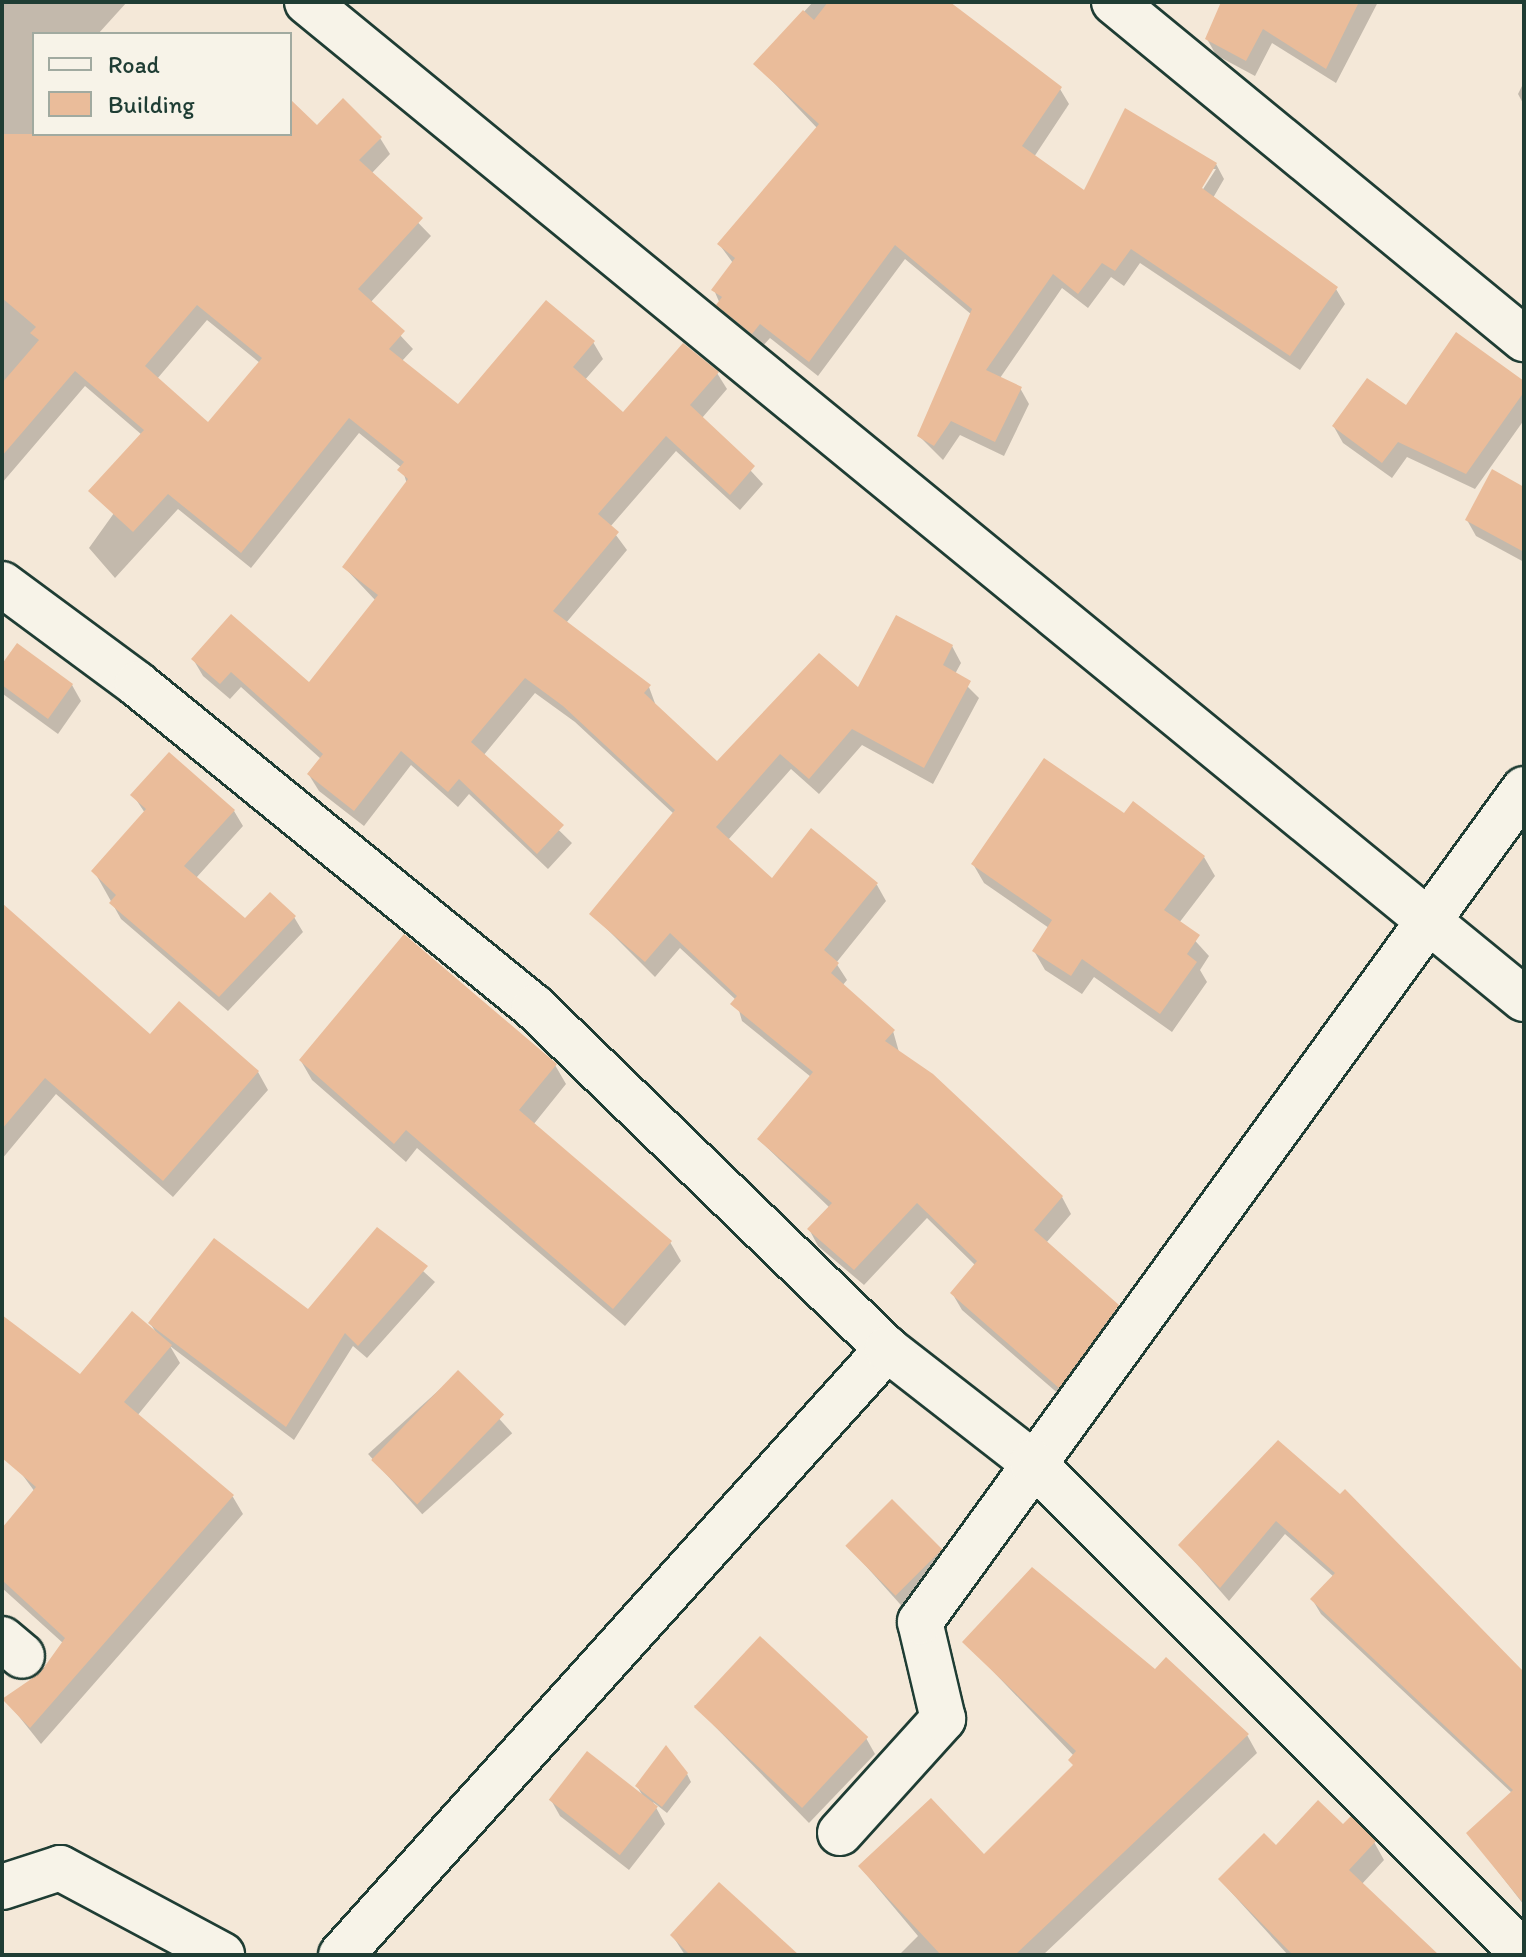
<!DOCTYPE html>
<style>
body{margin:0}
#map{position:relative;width:1526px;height:1957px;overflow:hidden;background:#f4e8d8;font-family:Itim,sans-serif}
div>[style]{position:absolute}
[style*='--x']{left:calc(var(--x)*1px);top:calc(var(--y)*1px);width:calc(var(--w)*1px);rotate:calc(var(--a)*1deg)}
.shadow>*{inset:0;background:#0003;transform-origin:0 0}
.building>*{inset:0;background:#eabc9a;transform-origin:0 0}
.roads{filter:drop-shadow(2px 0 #1f3d34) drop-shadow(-2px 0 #1f3d34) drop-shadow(0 2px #1f3d34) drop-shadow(0 -2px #1f3d34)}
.minor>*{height:44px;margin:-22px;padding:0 22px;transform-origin:22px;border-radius:22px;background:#f7f3e8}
span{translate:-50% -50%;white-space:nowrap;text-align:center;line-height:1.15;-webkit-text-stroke:6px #f7f3e8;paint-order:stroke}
.frame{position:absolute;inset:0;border:4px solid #1f3d34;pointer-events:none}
.legend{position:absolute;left:32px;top:32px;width:260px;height:104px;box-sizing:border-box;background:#f7f3e8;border:2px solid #a1aaa0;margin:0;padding:10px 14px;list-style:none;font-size:24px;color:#1f3d34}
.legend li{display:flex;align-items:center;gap:16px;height:40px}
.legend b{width:40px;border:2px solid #a1aaa0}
</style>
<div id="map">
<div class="shadow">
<div style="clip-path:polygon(evenodd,2px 2px,127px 2px,98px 34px,34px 34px,34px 134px,290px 134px,290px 102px,317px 128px,380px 138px,390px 154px,371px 174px,431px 236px,370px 303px,413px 349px,402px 361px,458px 406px,593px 342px,603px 359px,584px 381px,623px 415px,717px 373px,727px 389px,702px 418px,763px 484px,740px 510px,676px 451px,610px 527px,627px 550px,566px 623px,649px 687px,656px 706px,717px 764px,952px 646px,961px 663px,955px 674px,979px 698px,933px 784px,862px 745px,819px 794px,791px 769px,728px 840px,772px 880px,877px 885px,886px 901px,836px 963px,847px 980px,842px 986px,893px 1031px,899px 1052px,1062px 1197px,1071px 1214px,1046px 1243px,1127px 1322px,1069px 1403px,962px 1310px,952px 1293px,976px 1266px,927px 1218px,864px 1285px,818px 1246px,809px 1229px,830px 1208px,759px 1140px,811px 1077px,742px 1021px,736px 1000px,680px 948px,655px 977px,592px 914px,674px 814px,575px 722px,535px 693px,483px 756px,572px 843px,548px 869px,469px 794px,458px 807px,411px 765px,364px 826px,319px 791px,309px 775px,321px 759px,241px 687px,230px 699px,203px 676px,193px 659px,309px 685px,376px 601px,344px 567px,407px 484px,402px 468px,359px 433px,251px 568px,178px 509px,115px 578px,89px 548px,142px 474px,142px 435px,85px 386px,2px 483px,2px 2px,207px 320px,260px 363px,208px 425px,157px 379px,207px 320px)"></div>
<div style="clip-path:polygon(evenodd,813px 2px,945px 2px,1060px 89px,1069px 104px,1034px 157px,1085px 193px,1216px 164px,1224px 179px,1213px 198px,1336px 289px,1345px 304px,1300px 370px,1140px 263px,1124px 286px,1111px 277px,1088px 308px,1062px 288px,1000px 378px,1020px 388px,1029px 404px,1004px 456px,960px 435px,943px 460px,919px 436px,972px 315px,905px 259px,818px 376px,770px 338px,761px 348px,727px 320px,714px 290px,733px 263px,719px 244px,818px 129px,756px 64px,813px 2px,1211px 169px,1216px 169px,1198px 197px,1195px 195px,1211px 169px)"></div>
<div style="clip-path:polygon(1226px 2px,1378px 2px,1336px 83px,1272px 43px,1255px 76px,1216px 55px,1207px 39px)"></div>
<div style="clip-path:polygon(1524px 82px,1524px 105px,1518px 94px)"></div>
<div style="clip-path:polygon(1524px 383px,1524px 420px,1475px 489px,1407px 457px,1392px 478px,1343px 443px,1334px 427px)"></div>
<div style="clip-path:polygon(1524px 489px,1524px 562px,1476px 536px,1467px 520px)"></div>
<div style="clip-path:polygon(2px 667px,72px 685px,81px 701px,58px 734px,3px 694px)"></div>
<div style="clip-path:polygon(133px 795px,234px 811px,243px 826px,196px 878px,245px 921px,294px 917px,303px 932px,228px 1011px,121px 919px,94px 871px,145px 813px)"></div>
<div style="clip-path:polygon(1204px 857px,1215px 876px,1179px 923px,1209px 956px,1200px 970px,1207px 982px,1172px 1032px,1094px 977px,1082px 994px,1045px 970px,1034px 951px,1049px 928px,984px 883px,973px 864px)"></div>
<div style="clip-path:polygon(2px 909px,151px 1037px,258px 1072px,268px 1090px,173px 1197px,56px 1094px,2px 1159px)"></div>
<div style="clip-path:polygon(301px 1061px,555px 1065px,566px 1084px,533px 1125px,670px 1242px,681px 1261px,625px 1326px,417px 1148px,406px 1162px,312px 1080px)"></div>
<div style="clip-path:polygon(378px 1230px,435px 1282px,367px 1358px,353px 1346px,294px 1440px,170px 1346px,180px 1363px,137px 1416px,233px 1497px,243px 1514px,41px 1744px,5px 1699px,42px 1674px,64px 1644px,2px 1588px,2px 1531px,35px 1492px,2px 1447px,2px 1317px,80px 1376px,157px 1334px,150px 1323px,308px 1312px)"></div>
<div style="left:458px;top:1373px;width:81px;height:121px;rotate:48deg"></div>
<div style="clip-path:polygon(1278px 1443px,1524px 1684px,1524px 1905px,1468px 1833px,1512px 1793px,1321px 1614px,1312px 1599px,1334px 1577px,1285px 1534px,1229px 1601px,1181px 1546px)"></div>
<div style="clip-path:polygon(848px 1546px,940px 1551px,949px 1567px,908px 1613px)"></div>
<div style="clip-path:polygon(965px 1642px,1155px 1672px,1247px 1735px,1257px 1753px,1043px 1955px,899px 1955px,918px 1936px,860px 1867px,984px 1856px,1074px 1767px,1074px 1756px)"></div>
<div style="clip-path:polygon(694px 1705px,866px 1738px,875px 1754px,809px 1823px)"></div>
<div style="clip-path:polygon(687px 1774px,691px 1782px,667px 1813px,653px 1802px,665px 1824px,629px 1870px,560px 1816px,551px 1800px,644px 1798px,637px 1786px)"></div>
<div style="clip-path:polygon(1343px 1826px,1374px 1842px,1384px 1860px,1361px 1885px,1431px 1955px,1288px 1955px,1220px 1880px,1276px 1848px)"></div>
<div style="clip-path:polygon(672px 1935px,796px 1955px,685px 1955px)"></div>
</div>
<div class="building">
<div style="clip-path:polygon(828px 2px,950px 2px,1062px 87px,1022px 146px,1084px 190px,1125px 108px,1217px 163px,1202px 188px,1338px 287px,1290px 356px,1131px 249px,1115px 271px,1102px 263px,1078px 294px,1053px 274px,986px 370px,1022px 387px,995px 442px,951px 421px,934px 446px,917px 436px,972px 309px,895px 245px,809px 362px,760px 324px,752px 334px,716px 305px,722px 297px,711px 290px,735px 258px,717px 244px,819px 124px,753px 64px,803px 10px,814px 20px)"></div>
<div style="clip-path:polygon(1221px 2px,1359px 2px,1326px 69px,1263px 29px,1246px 61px,1205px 39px)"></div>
<div style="clip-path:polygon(evenodd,343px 98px,382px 137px,359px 160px,423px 218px,358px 289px,405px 331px,389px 349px,458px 404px,546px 300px,595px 341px,573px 367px,623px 412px,683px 343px,719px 372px,690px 405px,755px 466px,730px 495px,666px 436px,598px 514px,619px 532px,553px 611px,651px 685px,644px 693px,717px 761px,819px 653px,858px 687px,896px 615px,953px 645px,943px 665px,971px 681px,924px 768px,852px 729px,809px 779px,780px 754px,716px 827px,772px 878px,811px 828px,878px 883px,824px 950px,839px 963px,831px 973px,895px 1030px,885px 1041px,933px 1074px,1063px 1196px,1034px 1230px,1119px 1305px,1059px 1388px,950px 1293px,977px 1261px,917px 1203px,854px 1270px,807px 1229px,832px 1203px,757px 1139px,813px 1072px,730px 1004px,737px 996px,670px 933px,645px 962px,589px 914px,675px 810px,563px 706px,525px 678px,471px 742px,564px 825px,537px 854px,459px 779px,448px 792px,401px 751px,354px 811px,307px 774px,323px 754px,231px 672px,220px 684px,191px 659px,231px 614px,309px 682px,378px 595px,342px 567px,408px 479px,397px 470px,404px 462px,349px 418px,241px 553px,168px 494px,133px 532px,88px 491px,144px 430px,75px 371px,2px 456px,2px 383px,39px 340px,30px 333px,36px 327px,2px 298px,2px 134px,290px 134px,290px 99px,317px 125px,343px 98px,197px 305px,262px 358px,208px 422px,145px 366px,197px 305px)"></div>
<div style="clip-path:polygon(1456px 332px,1524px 381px,1524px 392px,1466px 474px,1398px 442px,1382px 463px,1332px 426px,1367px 378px,1406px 405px)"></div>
<div style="clip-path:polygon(1492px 469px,1524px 487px,1524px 552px,1465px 520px)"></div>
<div style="clip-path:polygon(17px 643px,73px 684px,48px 719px,2px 685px,2px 664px)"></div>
<div style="clip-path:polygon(169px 752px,235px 810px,184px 866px,245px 918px,270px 892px,296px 916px,219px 997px,109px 903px,116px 895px,91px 871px,146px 809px,130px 795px)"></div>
<div style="clip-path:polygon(1044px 758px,1124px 813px,1133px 801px,1205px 856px,1164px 910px,1200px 935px,1187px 954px,1197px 962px,1160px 1014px,1082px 959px,1071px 976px,1032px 951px,1052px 920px,971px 864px)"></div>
<div style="clip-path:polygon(2px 903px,150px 1034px,179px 1001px,259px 1071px,163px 1181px,45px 1078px,2px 1129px)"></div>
<div style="clip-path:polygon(404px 934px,557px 1064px,519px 1110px,672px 1241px,613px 1309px,406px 1130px,394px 1144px,299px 1060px)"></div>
<div style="clip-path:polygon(377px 1227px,428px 1266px,358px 1346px,345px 1333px,286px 1427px,148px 1323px,214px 1238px,308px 1309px)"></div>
<div style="clip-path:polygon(132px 1311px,172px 1345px,124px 1402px,234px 1495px,30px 1728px,2px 1699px,40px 1673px,65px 1638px,2px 1580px,2px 1528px,36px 1487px,2px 1458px,2px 1315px,80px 1374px)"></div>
<div style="left:458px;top:1370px;width:64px;height:125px;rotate:44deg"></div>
<div style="clip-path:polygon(1278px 1440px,1340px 1494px,1345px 1489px,1524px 1672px,1524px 1904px,1466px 1833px,1513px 1790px,1310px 1599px,1335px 1573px,1276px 1521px,1220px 1588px,1178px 1545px)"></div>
<div style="left:892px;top:1499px;width:71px;height:66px;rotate:45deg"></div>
<div style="clip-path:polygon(1032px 1567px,1155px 1669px,1166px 1657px,1249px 1734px,1015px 1955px,941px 1955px,858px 1866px,931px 1798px,984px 1854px,1073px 1765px,1068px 1760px,1076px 1751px,962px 1642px)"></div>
<div style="left:760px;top:1636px;width:148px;height:97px;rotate:43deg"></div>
<div style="clip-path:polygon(666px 1745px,688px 1773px,662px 1807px,635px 1786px)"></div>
<div style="left:587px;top:1751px;width:90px;height:62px;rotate:38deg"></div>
<div style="clip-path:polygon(1318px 1800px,1343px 1824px,1351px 1816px,1376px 1841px,1349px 1870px,1439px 1955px,1293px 1955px,1218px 1879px,1264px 1833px,1276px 1845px)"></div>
<div style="clip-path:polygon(719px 1882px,799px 1955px,690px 1955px,670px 1935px)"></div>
</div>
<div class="roads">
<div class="minor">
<div style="--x:307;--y:2;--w:1573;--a:39.33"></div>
<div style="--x:1114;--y:2;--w:531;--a:39.42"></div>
<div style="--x:2;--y:584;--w:168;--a:36.5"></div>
<div style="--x:137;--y:684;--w:512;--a:39.13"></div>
<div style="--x:534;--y:1007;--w:492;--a:44.1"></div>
<div style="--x:2;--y:1639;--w:26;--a:40"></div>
<div style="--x:840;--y:1833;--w:154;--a:-47.9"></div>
<div style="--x:943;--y:1719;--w:100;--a:-103.3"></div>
<div style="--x:920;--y:1622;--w:1029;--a:-54.05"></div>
<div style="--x:2;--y:1887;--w:61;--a:-18.1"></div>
<div style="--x:60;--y:1868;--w:184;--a:28.2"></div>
<div style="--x:341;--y:1955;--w:816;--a:-47.98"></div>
<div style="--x:887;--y:1349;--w:184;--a:37.9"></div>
<div style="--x:1032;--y:1462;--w:696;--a:45"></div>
</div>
</div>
<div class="frame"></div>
<ul class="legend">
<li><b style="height:10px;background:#f7f3e8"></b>Road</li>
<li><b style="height:22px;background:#eabc9a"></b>Building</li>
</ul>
</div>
